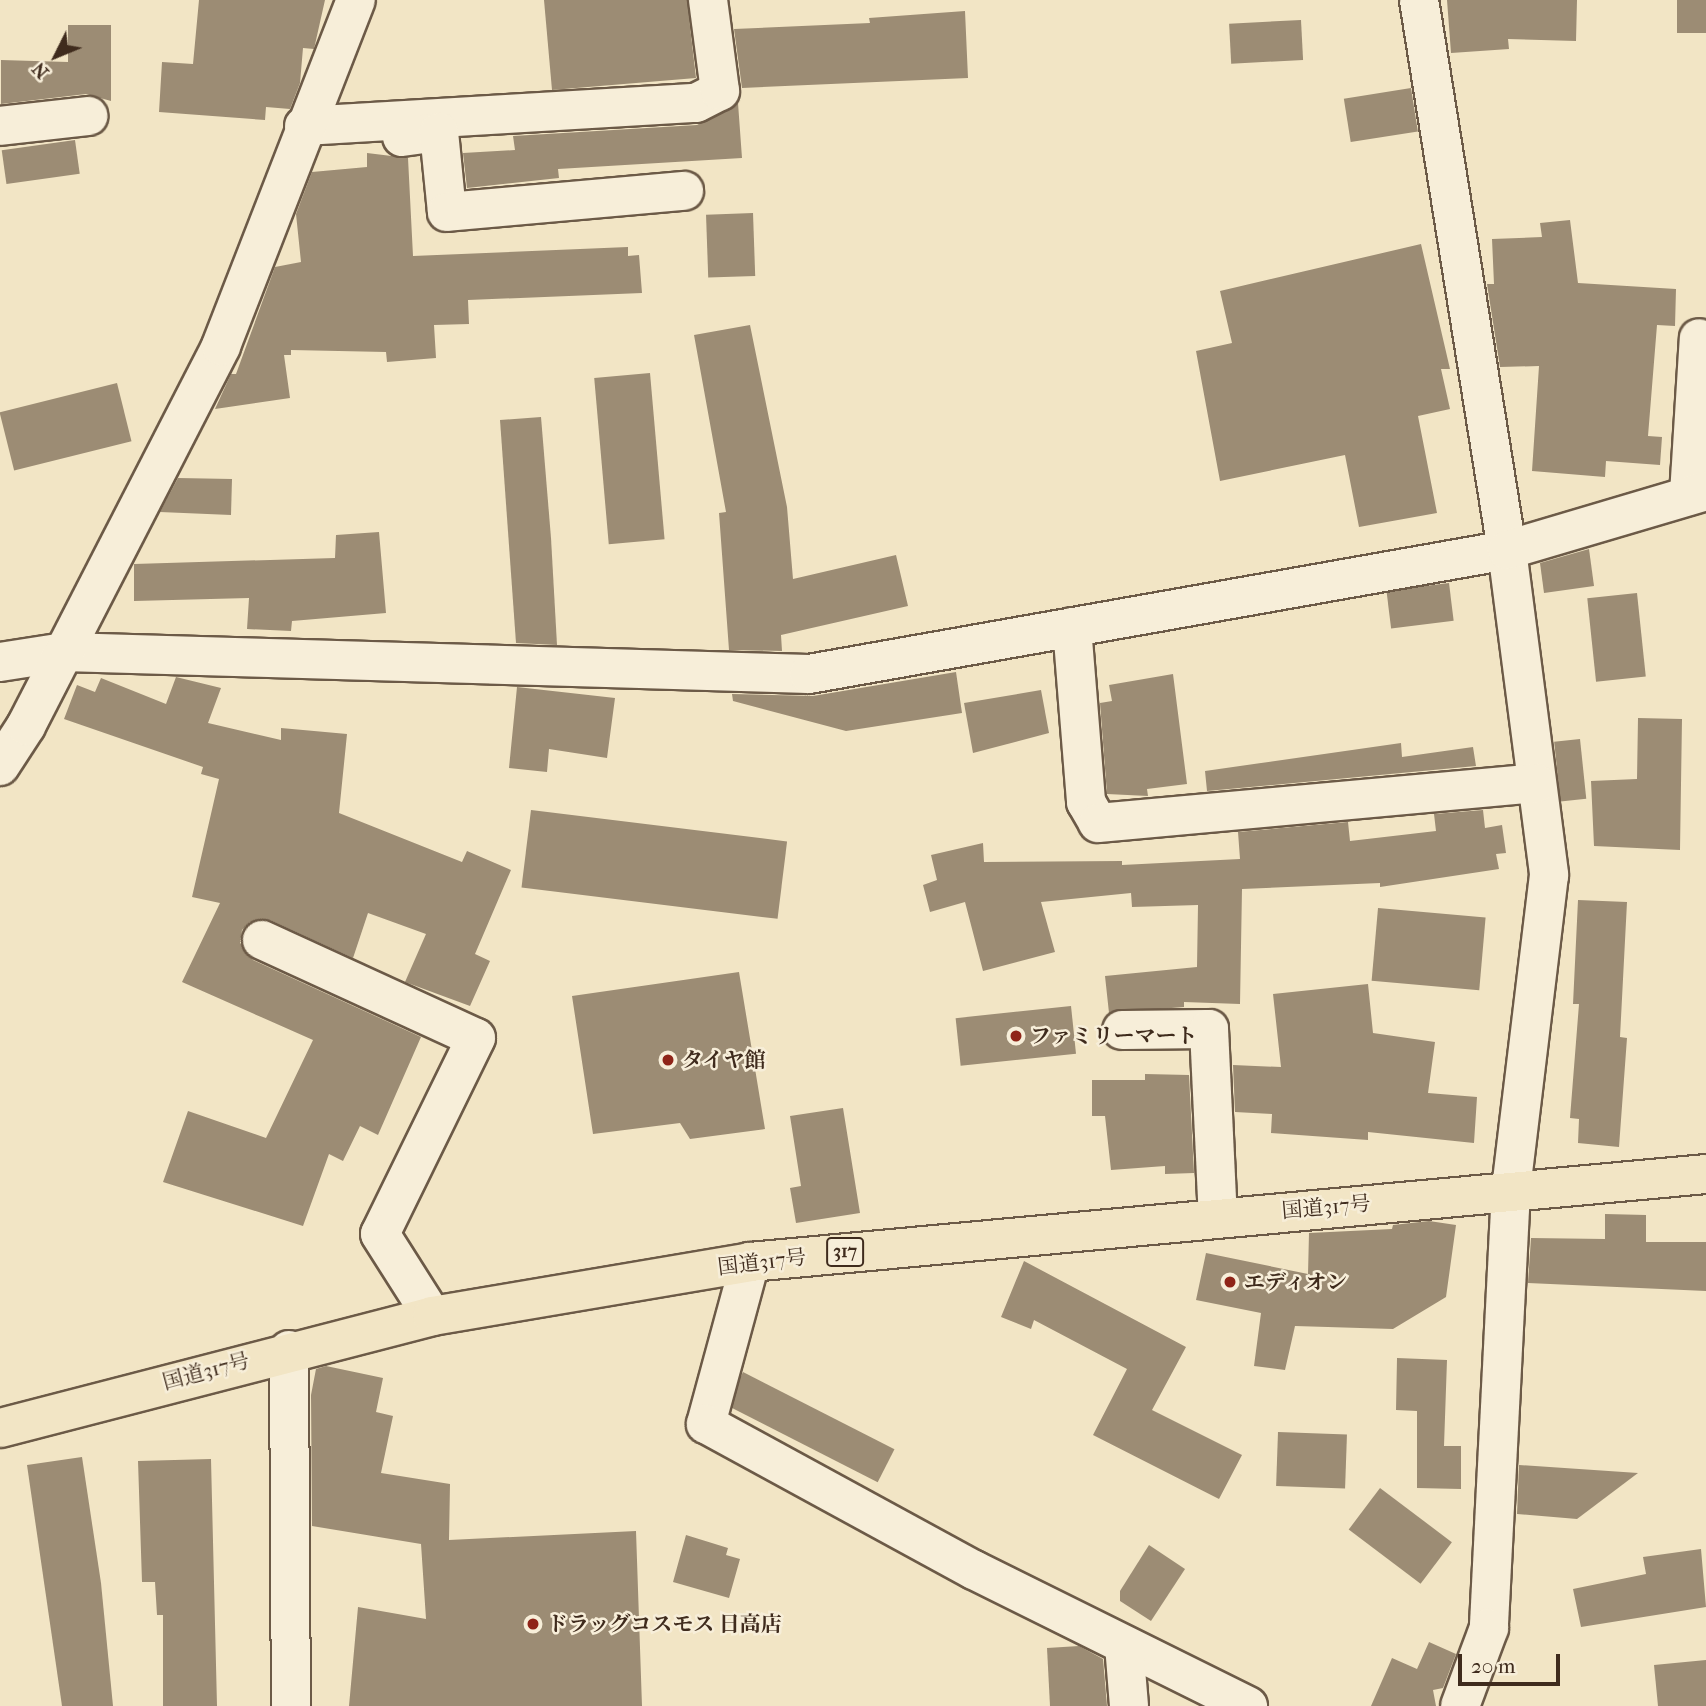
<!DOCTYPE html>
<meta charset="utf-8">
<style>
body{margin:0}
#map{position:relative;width:1706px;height:1706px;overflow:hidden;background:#f2e5c5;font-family:"IM FELL French Canon","Noto Serif JP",serif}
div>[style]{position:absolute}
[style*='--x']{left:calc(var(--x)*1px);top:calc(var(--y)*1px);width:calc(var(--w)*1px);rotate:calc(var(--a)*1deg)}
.building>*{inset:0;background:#9c8c74;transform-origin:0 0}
.roads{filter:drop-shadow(2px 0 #6c5a47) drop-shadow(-2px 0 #6c5a47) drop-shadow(0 2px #6c5a47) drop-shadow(0 -2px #6c5a47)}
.minor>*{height:38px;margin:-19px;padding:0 19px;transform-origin:19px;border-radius:19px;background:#f7eed9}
.highway>*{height:38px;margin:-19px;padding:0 19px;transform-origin:19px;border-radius:19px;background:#f2e5c5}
.dots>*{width:19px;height:19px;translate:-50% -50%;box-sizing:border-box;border:4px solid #f7eed9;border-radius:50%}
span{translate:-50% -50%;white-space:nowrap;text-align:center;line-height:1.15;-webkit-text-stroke:5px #f7eed9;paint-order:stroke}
.shield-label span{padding:2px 5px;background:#f7eed9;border:2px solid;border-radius:5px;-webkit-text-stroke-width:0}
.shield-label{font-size:19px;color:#3f2b1d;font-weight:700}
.poi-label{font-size:21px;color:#3f2b1d;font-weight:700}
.left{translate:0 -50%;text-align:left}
.street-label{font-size:21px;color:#3f2b1d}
.north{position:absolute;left:21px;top:21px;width:70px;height:70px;-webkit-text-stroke:5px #f7eed9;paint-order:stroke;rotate:227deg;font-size:19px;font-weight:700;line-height:28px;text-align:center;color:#3f2b1d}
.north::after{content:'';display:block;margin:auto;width:24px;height:32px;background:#3f2b1d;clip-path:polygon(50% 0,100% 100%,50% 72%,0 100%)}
.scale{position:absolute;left:1458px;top:1654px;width:102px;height:32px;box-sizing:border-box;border:4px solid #3f2b1d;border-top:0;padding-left:9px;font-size:21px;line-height:24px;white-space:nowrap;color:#3f2b1d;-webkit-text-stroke:5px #f7eed9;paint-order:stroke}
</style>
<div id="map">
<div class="building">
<div style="clip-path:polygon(199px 0,325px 0,314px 49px,303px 48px,300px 83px,290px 109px,266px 107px,265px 120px,159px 112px,162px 62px,193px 64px)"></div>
<div style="clip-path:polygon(544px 0,687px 0,696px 78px,552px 90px)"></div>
<div style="clip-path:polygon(1447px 0,1577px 0,1576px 41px,1508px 39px,1509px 49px,1451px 53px)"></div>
<div style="left:1706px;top:0;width:33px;height:29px;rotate:90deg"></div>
<div style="clip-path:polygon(965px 11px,968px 78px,742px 88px,734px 29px,870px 23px,869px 18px)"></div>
<div style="left:1301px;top:20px;width:40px;height:72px;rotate:87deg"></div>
<div style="clip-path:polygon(68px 25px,111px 25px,111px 101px,86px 94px,1px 104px,1px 60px,68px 62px)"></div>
<div style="left:1411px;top:88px;width:44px;height:68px;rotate:81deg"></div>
<div style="clip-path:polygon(738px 103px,742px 158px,558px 169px,559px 178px,467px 188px,463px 153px,515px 150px,513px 136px,697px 125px)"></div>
<div style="left:75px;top:140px;width:34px;height:74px;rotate:82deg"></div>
<div style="clip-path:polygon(367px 153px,408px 158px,413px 256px,628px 247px,628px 256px,639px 255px,642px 293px,468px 300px,469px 324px,434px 325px,436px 358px,387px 362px,386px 352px,291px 350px,291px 355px,284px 355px,290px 398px,215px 409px,231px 374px,236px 374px,275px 267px,301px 262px,296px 214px,312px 172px,367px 167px)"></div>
<div style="left:753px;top:213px;width:63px;height:47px;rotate:88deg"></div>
<div style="clip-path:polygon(1570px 220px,1578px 283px,1676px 289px,1675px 326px,1657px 325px,1648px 436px,1662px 437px,1660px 465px,1606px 461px,1605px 477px,1532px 471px,1539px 366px,1500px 367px,1487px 284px,1494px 284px,1492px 239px,1542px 237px,1540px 223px)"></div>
<div style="clip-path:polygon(1421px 244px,1450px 369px,1441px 369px,1450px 409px,1418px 416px,1437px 513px,1359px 527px,1345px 455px,1220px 481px,1196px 351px,1232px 343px,1220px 291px)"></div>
<div style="clip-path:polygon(750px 325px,787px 507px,793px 579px,896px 555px,908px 606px,781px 635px,782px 651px,729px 650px,719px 513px,726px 512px,694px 335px)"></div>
<div style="left:650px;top:373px;width:167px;height:56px;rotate:85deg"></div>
<div style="left:117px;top:383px;width:60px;height:121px;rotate:76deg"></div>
<div style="clip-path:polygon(541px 417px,551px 538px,557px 645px,516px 643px,500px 420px)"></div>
<div style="clip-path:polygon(178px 478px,232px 479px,231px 515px,160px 512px)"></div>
<div style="clip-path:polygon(379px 532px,386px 613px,292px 621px,291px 631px,247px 629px,249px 598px,134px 601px,134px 564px,335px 558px,336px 535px)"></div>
<div style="clip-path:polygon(1589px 549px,1594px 586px,1544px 593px,1540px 563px)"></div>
<div style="left:1449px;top:583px;width:38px;height:63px;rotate:83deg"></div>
<div style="left:1637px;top:593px;width:84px;height:50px;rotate:84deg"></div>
<div style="clip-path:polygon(956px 672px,962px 713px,846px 731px,733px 701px,732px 694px,813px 696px)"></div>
<div style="clip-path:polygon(1173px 674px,1187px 784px,1147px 789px,1148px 796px,1107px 794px,1100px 703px,1112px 701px,1109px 685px)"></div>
<div style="clip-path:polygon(176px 677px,221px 688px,208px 723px,281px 740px,281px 728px,347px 734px,339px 813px,462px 862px,467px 851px,511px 870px,475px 954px,490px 961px,470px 1006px,405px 982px,426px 934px,368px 913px,353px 958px,270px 920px,250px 922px,242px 930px,240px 943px,253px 960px,421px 1037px,378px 1135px,360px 1126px,343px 1161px,329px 1154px,303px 1226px,163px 1182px,188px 1111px,266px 1138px,313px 1040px,182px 982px,220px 903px,192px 897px,219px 779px,201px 774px,203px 767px,64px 719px,77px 685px,95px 692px,101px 678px,166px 704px)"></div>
<div style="clip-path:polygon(517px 687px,615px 698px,607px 758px,549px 749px,547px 772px,509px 768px)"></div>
<div style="clip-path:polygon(1041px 690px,1049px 733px,973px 753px,964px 703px)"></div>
<div style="clip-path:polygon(1638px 718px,1682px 719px,1680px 850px,1594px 846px,1591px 781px,1637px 779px)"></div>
<div style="left:1580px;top:739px;width:60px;height:26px;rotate:84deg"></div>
<div style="clip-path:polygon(1401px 743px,1402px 757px,1473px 747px,1476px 766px,1207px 791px,1205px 771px)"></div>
<div style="left:531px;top:810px;width:258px;height:78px;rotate:7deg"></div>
<div style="clip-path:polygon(1483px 810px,1485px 828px,1502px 825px,1506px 853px,1496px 854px,1499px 869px,1380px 887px,1380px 883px,1242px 889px,1240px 1004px,1184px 1002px,1184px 1007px,1109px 1013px,1105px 976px,1197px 967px,1198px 905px,1132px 907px,1131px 893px,1041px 902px,1055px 952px,983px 971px,965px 902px,930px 912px,923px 885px,937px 880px,931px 855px,983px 843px,984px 862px,1122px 861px,1122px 865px,1240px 859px,1238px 832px,1348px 822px,1350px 841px,1436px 831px,1434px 814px)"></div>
<div style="clip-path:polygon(1578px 900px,1627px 902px,1620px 1037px,1627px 1038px,1619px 1147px,1578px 1143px,1579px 1119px,1570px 1118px,1579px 1004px,1573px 1004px)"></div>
<div style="left:1378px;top:908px;width:108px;height:73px;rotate:5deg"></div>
<div style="clip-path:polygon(739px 972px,765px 1129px,690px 1139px,680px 1123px,593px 1134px,572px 996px)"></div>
<div style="clip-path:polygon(1368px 984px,1373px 1033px,1435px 1042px,1428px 1093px,1477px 1097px,1474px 1143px,1368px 1132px,1368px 1140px,1271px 1133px,1272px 1114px,1235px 1112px,1233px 1065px,1281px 1067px,1273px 994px)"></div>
<div style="left:1071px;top:1006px;width:48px;height:116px;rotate:84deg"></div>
<div style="clip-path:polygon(1145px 1074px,1189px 1075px,1194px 1173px,1165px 1174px,1165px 1166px,1111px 1170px,1105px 1116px,1092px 1116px,1092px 1080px,1145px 1080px)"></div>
<div style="clip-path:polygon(843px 1108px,860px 1213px,796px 1223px,790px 1188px,801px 1186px,790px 1116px)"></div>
<div style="clip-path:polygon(1605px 1214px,1646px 1215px,1646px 1242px,1706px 1242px,1706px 1291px,1528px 1283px,1531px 1238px,1605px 1239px)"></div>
<div style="clip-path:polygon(1429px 1221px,1456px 1225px,1446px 1297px,1393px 1329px,1295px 1326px,1285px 1370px,1254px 1366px,1261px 1313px,1196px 1300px,1206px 1253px,1308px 1274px,1309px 1233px,1392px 1229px,1393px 1225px)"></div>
<div style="clip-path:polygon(1024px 1261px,1186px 1347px,1152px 1410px,1242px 1455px,1219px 1499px,1093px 1435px,1127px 1369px,1034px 1320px,1031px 1329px,1001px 1317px)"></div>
<div style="clip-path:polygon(1397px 1358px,1447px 1360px,1444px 1446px,1461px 1446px,1461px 1489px,1417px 1488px,1417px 1411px,1396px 1410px)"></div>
<div style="clip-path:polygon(326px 1366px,383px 1378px,376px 1412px,393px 1416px,381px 1473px,450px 1484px,449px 1540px,636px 1531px,642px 1706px,349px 1706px,358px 1607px,426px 1619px,421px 1544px,312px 1526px,311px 1395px,316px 1369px)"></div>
<div style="left:743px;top:1372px;width:170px;height:37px;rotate:27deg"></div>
<div style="left:1278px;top:1432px;width:69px;height:54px;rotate:2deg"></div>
<div style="clip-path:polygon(82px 1457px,101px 1583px,113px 1706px,62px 1706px,27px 1465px)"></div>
<div style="clip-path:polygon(211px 1459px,217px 1706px,163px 1706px,163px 1615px,157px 1615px,155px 1582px,142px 1582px,138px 1461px)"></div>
<div style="clip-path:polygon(1519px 1465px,1638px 1473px,1577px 1519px,1517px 1514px)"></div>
<div style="left:1380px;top:1488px;width:90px;height:52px;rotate:37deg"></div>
<div style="clip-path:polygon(686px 1535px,728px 1548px,726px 1555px,740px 1559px,729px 1598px,673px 1582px)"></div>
<div style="clip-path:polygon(1149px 1545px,1185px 1569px,1151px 1621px,1120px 1601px,1120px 1591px)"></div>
<div style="clip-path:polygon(1701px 1549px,1706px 1607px,1581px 1627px,1573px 1589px,1646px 1574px,1643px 1557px)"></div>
<div style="clip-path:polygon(1429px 1642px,1456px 1654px,1443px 1688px,1433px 1690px,1436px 1706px,1371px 1706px,1392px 1658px,1417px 1669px)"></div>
<div style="clip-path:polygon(1079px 1646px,1103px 1659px,1107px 1706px,1050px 1706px,1047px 1648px)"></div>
<div style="clip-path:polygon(1706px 1660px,1706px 1706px,1658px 1706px,1654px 1665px)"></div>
</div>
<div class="roads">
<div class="minor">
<div style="--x:1419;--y:0;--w:557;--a:80.91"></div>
<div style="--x:1507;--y:550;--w:328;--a:82.6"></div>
<div style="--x:1549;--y:875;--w:317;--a:96.9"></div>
<div style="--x:1511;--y:1190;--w:439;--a:92.9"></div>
<div style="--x:1489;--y:1628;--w:83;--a:110.4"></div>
<div style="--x:0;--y:126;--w:89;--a:-6.5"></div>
<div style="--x:304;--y:126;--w:393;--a:-3.4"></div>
<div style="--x:696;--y:103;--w:27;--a:-27"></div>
<div style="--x:720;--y:91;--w:92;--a:-97.5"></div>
<div style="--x:402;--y:137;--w:37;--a:-8"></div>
<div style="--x:439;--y:132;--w:80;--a:84.3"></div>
<div style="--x:447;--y:212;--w:238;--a:-5.1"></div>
<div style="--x:1689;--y:495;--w:157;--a:-86.4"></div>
<div style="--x:1072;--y:627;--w:176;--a:85.4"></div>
<div style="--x:1086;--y:802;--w:24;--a:60"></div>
<div style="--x:1098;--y:823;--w:440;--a:-5.2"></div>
<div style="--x:0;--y:662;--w:65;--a:-8.9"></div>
<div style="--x:64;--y:652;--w:745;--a:1.69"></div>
<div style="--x:809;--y:674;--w:709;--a:-10.07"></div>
<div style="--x:1507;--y:550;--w:208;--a:-16.5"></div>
<div style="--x:0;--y:766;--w:48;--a:-57"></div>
<div style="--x:26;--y:726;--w:427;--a:-62.8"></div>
<div style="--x:221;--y:346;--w:371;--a:-68.7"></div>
<div style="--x:262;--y:940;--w:235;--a:24.6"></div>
<div style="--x:476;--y:1038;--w:218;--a:116.1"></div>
<div style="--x:380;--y:1234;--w:97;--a:57.6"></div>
<div style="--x:1122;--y:1030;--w:87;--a:-0.7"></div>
<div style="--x:1209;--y:1029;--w:188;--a:87.3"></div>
<div style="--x:750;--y:1262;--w:168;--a:105.2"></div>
<div style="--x:706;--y:1424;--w:305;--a:28.6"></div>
<div style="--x:974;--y:1570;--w:306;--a:26.4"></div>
<div style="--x:289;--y:1350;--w:356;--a:89.7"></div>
<div style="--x:1124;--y:1645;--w:61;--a:85.3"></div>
</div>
<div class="highway">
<div style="--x:0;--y:1428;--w:446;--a:-14.5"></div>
<div style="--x:432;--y:1316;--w:323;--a:-9.6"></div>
<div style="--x:750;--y:1262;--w:960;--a:-5.26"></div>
</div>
</div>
<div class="dots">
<div style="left:1016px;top:1036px;background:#8f2418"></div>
<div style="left:668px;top:1060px;background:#8f2418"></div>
<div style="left:1230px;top:1282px;background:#8f2418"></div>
<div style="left:533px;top:1624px;background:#8f2418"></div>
</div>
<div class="shield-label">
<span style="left:845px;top:1252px">317</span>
</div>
<div class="poi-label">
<span class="left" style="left:1030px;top:1036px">ファミリーマート</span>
<span class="left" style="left:682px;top:1060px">タイヤ館</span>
<span class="left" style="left:1244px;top:1282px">エディオン</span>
<span class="left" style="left:547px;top:1624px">ドラッグコスモス 日高店</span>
</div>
<div class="street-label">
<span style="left:1326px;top:1207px;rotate:-5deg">国道317号</span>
<span style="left:762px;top:1262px;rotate:-7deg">国道317号</span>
<span style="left:206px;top:1371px;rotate:-15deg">国道317号</span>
</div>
<div class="north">N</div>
<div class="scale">20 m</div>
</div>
